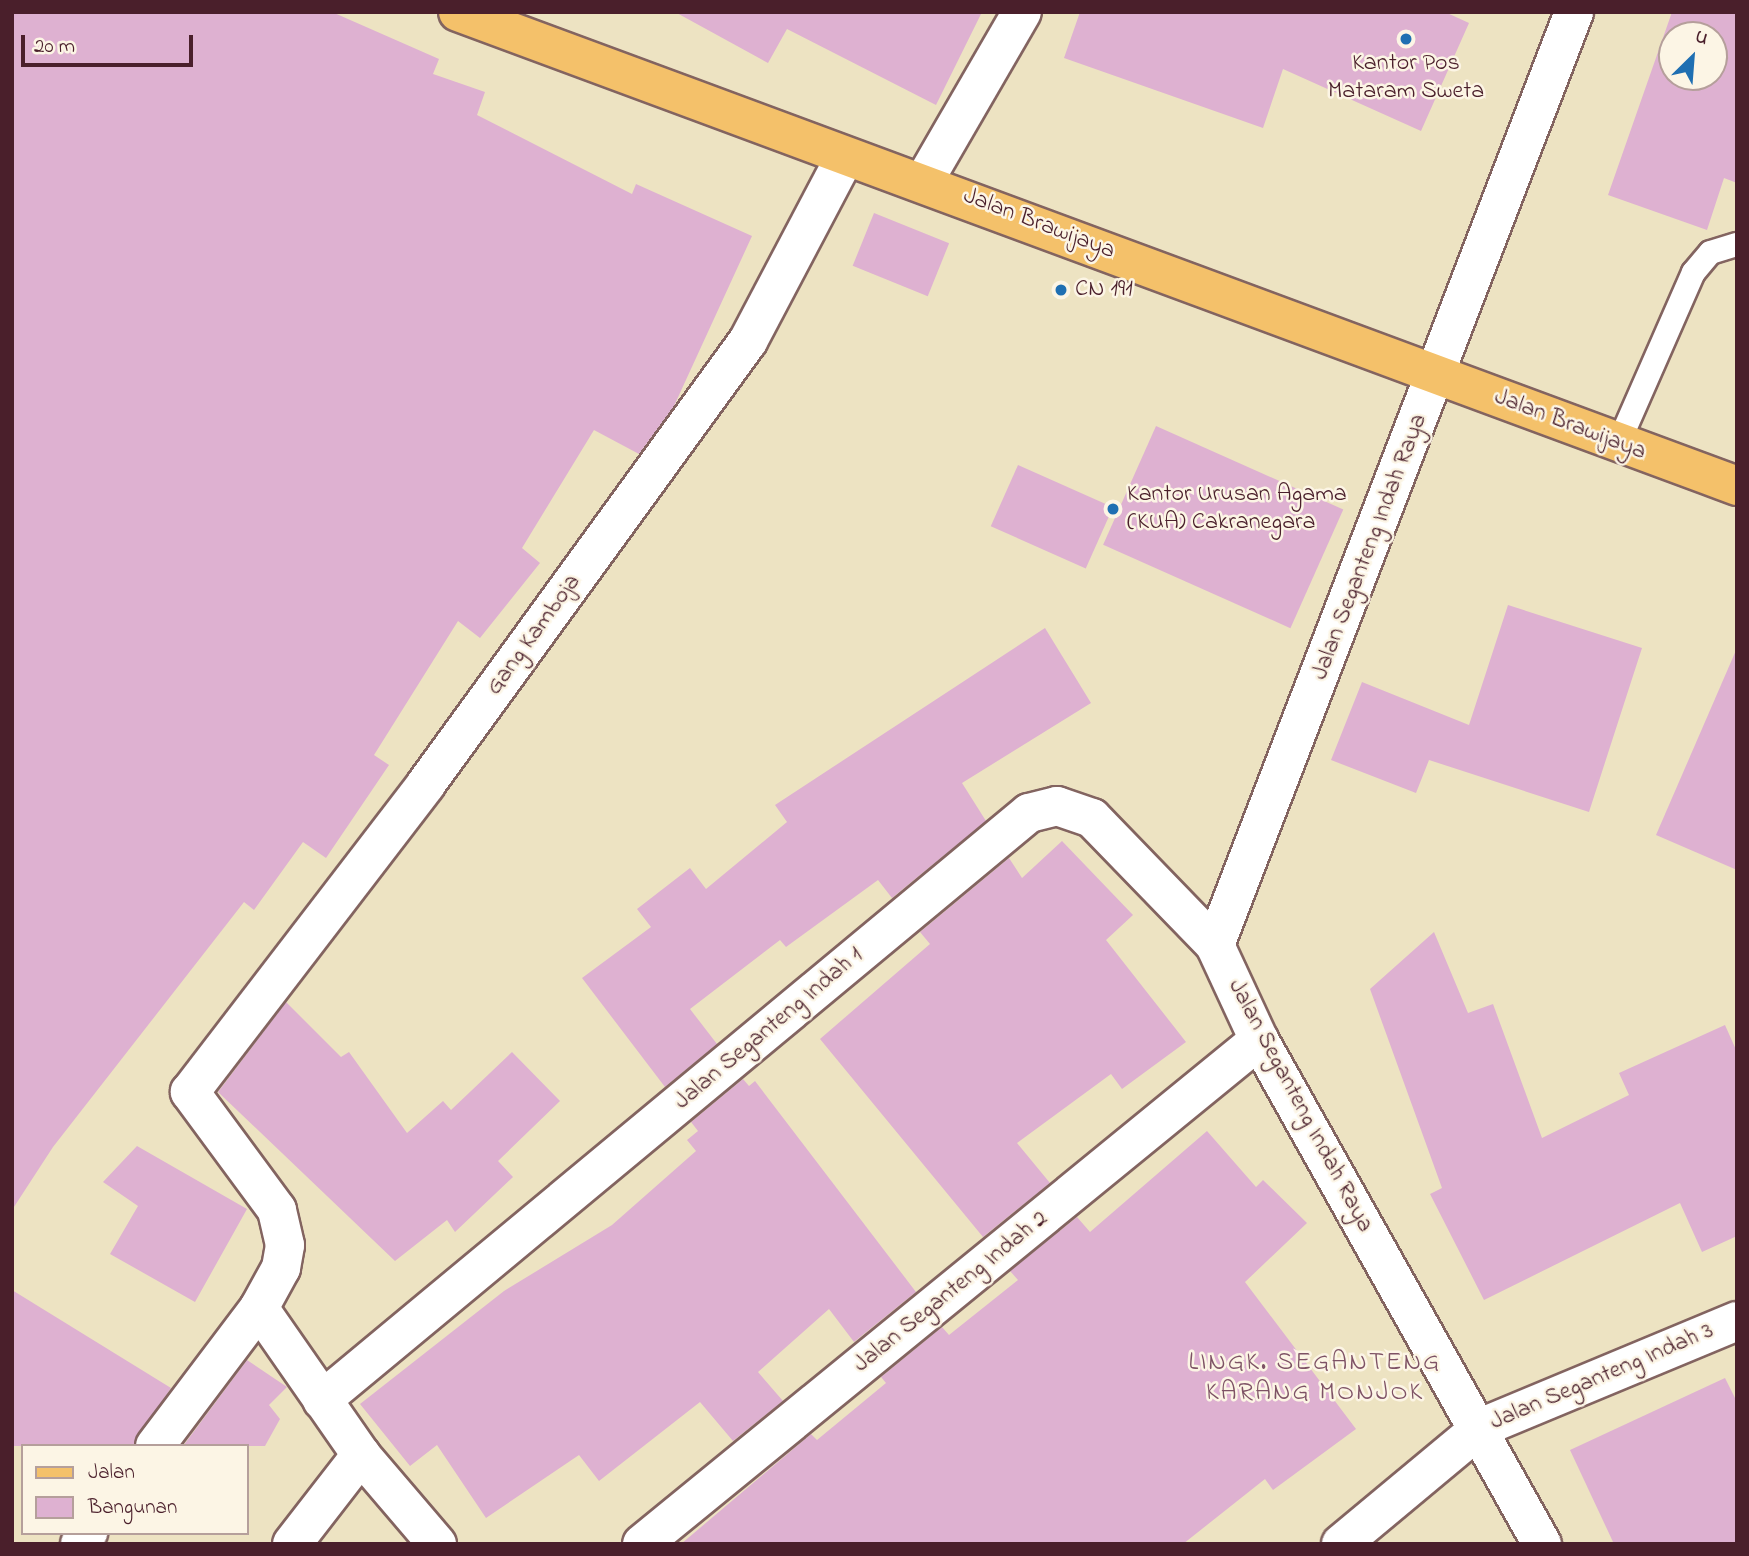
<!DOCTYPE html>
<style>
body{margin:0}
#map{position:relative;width:1749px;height:1556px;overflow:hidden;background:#ede3c2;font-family:"Indie Flower",sans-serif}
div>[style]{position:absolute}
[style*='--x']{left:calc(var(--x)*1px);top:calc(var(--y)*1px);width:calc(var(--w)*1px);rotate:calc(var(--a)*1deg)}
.building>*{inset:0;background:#deb1d1;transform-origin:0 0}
.roads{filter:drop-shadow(2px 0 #836460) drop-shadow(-2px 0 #836460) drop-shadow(0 2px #836460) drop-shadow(0 -2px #836460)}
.service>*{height:23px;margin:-11.5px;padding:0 11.5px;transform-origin:11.5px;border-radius:11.5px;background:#fff}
.minor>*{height:38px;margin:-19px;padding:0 19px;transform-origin:19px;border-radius:19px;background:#fff}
.tertiary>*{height:38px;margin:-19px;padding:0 19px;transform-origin:19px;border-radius:19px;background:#fff}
.primary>*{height:38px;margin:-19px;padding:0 19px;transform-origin:19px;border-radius:19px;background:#f4c16a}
.dots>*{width:19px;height:19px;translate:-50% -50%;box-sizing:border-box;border:4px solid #fcf5e5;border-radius:50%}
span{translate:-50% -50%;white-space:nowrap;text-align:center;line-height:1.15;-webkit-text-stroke:5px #fcf5e5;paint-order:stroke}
.poi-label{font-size:24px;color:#4a1f2b}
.left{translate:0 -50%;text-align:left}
.street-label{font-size:24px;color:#4a1f2b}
.neighbourhood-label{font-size:26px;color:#7e5265;letter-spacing:2px}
.frame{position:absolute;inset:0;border:14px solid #4a1f2b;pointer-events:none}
.legend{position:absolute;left:21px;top:1444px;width:228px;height:91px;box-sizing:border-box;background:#fcf5e5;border:2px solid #b59f9b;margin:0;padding:9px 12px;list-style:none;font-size:21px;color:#4a1f2b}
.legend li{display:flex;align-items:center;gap:14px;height:35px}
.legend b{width:35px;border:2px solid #b59f9b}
.north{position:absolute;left:1658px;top:21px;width:70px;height:70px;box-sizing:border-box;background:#fcf5e5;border:2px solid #b59f9b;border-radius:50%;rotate:25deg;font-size:19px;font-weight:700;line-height:28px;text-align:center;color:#4a1f2b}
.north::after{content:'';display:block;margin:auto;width:24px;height:32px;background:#1f6fb2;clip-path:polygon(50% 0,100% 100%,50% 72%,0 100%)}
.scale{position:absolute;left:21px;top:35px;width:172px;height:32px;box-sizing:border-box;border:4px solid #4a1f2b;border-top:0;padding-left:9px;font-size:21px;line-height:24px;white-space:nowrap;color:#4a1f2b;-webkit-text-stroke:5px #fcf5e5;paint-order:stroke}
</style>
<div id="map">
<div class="building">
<div style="clip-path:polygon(12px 12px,332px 12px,439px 59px,433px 74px,485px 92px,477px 115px,632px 194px,636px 184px,752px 236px,674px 406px,639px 454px,594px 430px,522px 548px,540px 563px,480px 638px,458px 621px,374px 755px,389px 765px,326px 858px,303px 842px,254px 910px,244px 902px,53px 1147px,12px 1210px)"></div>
<div style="clip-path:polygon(675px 12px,982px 12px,936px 105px,787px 29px,768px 63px)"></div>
<div style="clip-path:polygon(1080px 12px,1445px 12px,1469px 23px,1421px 131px,1283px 69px,1263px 128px,1064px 58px)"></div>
<div style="clip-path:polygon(evenodd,1672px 12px,1737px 12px,1737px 183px,1724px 178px,1707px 230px,1608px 195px,1672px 12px,1672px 35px,1714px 35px,1714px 77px,1672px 77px,1672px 35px)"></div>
<div style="left:874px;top:213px;width:81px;height:57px;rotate:22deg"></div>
<div style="left:1156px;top:426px;width:205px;height:130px;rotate:24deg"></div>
<div style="left:1018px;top:465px;width:104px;height:67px;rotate:24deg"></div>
<div style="clip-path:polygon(1508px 605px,1642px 648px,1589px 812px,1429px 760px,1416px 793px,1331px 760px,1362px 682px,1469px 725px)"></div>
<div style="clip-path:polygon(1045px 628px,1091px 703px,962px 783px,986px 821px,892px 898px,878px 880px,786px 947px,780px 940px,690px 1009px,717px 1044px,665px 1087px,582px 978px,651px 927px,637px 909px,690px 868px,706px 889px,787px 822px,775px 805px)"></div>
<div style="clip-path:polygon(1737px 648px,1737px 870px,1656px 835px)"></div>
<div style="clip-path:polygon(1062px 841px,1133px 915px,1106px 940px,1186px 1042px,1122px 1089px,1111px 1074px,1017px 1143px,1050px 1183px,983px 1237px,820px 1039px,930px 944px,920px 932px,1009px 858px,1022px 878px)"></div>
<div style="clip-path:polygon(1434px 932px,1468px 1013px,1493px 1004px,1542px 1138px,1629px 1095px,1619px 1073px,1725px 1025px,1737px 1052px,1737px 1236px,1702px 1252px,1680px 1203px,1484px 1300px,1430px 1194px,1442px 1188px,1370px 989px)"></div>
<div style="clip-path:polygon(286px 1002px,341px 1057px,349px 1052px,407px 1133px,443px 1101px,451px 1110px,512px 1052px,560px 1101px,498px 1161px,513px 1177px,455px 1232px,447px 1220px,395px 1261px,218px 1092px)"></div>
<div style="clip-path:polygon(743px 1079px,749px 1086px,755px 1081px,916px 1292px,854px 1342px,829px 1309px,758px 1372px,783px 1401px,733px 1441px,700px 1402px,599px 1481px,579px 1455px,486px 1518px,437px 1445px,410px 1466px,360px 1404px,504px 1291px,612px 1225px,696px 1151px,687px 1140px,698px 1131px,691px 1122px)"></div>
<div style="clip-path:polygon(1207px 1131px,1256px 1187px,1263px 1180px,1307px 1223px,1245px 1282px,1356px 1429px,1273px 1490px,1265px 1479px,1183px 1544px,681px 1544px,811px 1434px,817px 1440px,886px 1383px,881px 1377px,942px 1327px,949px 1335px,1018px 1280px,1010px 1271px,1077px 1217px,1090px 1232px)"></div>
<div style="clip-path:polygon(137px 1146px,247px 1209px,195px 1302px,110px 1254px,138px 1206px,103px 1182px)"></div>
<div style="clip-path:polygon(12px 1290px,171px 1388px,134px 1446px,12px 1446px)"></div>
<div style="clip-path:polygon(247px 1360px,287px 1387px,269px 1405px,280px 1419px,265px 1446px,183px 1446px)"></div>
<div style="clip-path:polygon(1725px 1378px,1737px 1402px,1737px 1544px,1614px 1544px,1570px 1450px)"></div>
</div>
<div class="roads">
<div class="service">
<div style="--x:1617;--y:445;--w:189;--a:-66.3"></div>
<div style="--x:1693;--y:272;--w:26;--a:-50"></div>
<div style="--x:1710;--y:252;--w:28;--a:-17"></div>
</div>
<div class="minor">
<div style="--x:259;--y:1308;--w:179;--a:55.2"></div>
<div style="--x:361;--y:1455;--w:117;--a:49.5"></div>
<div style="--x:322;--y:1400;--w:919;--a:-39.7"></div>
<div style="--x:1029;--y:813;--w:29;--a:-14"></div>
<div style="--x:1057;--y:806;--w:37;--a:19"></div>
<div style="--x:1092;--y:818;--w:177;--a:45.9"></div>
<div style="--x:155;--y:1446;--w:173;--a:-53"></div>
<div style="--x:259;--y:1308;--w:46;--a:-61.2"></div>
<div style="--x:281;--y:1268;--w:23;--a:-80"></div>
<div style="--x:285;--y:1245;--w:36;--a:-103"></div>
<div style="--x:277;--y:1210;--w:147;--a:-126.4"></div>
<div style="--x:190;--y:1092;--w:388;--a:-52.5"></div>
<div style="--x:426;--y:784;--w:548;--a:-53.99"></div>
<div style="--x:748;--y:341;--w:208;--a:-62.2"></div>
<div style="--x:80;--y:1544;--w:14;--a:-54"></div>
<div style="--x:292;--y:1544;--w:113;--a:-52.2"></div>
<div style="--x:642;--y:1544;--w:797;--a:-39.24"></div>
<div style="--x:1341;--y:1544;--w:181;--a:-39.8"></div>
<div style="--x:1480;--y:1428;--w:278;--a:-22.6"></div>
<div style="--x:1542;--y:1544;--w:578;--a:-119.31"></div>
<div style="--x:1259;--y:1040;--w:105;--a:-114.9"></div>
<div style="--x:1215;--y:945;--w:1000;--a:-68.95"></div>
</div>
<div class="tertiary">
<div style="--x:924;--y:181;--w:195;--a:-59.9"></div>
</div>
<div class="primary">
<div style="--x:458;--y:12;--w:1364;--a:20.33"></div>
</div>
</div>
<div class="dots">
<div style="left:1406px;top:39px;background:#1f6fb2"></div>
<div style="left:1061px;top:290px;background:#1f6fb2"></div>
<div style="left:1113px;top:509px;background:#1f6fb2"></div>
</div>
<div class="poi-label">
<span style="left:1406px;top:78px">Kantor Pos<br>Mataram Sweta</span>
<span class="left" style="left:1075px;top:290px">CN 191</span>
<span class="left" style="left:1127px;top:509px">Kantor Urusan Agama<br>(KUA) Cakranegara</span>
</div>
<div class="street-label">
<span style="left:1039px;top:224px;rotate:21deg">Jalan Brawijaya</span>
<span style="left:1570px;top:425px;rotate:21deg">Jalan Brawijaya</span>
<span style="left:1370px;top:547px;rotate:-69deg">Jalan Seganteng Indah Raya</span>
<span style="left:534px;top:635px;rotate:-54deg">Gang Kamboja</span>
<span style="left:769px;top:1029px;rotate:-40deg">Jalan Seganteng Indah 1</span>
<span style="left:1300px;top:1106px;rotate:62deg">Jalan Seganteng Indah Raya</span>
<span style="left:951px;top:1292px;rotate:-39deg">Jalan Seganteng Indah 2</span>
<span style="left:1602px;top:1377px;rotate:-23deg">Jalan Seganteng Indah 3</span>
</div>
<div class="neighbourhood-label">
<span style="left:1315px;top:1379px">LINGK. SEGANTENG<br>KARANG MONJOK</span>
</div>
<div class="frame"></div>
<ul class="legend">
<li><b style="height:9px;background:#f4c16a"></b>Jalan</li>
<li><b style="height:19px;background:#deb1d1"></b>Bangunan</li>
</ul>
<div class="north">U</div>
<div class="scale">20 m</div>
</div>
